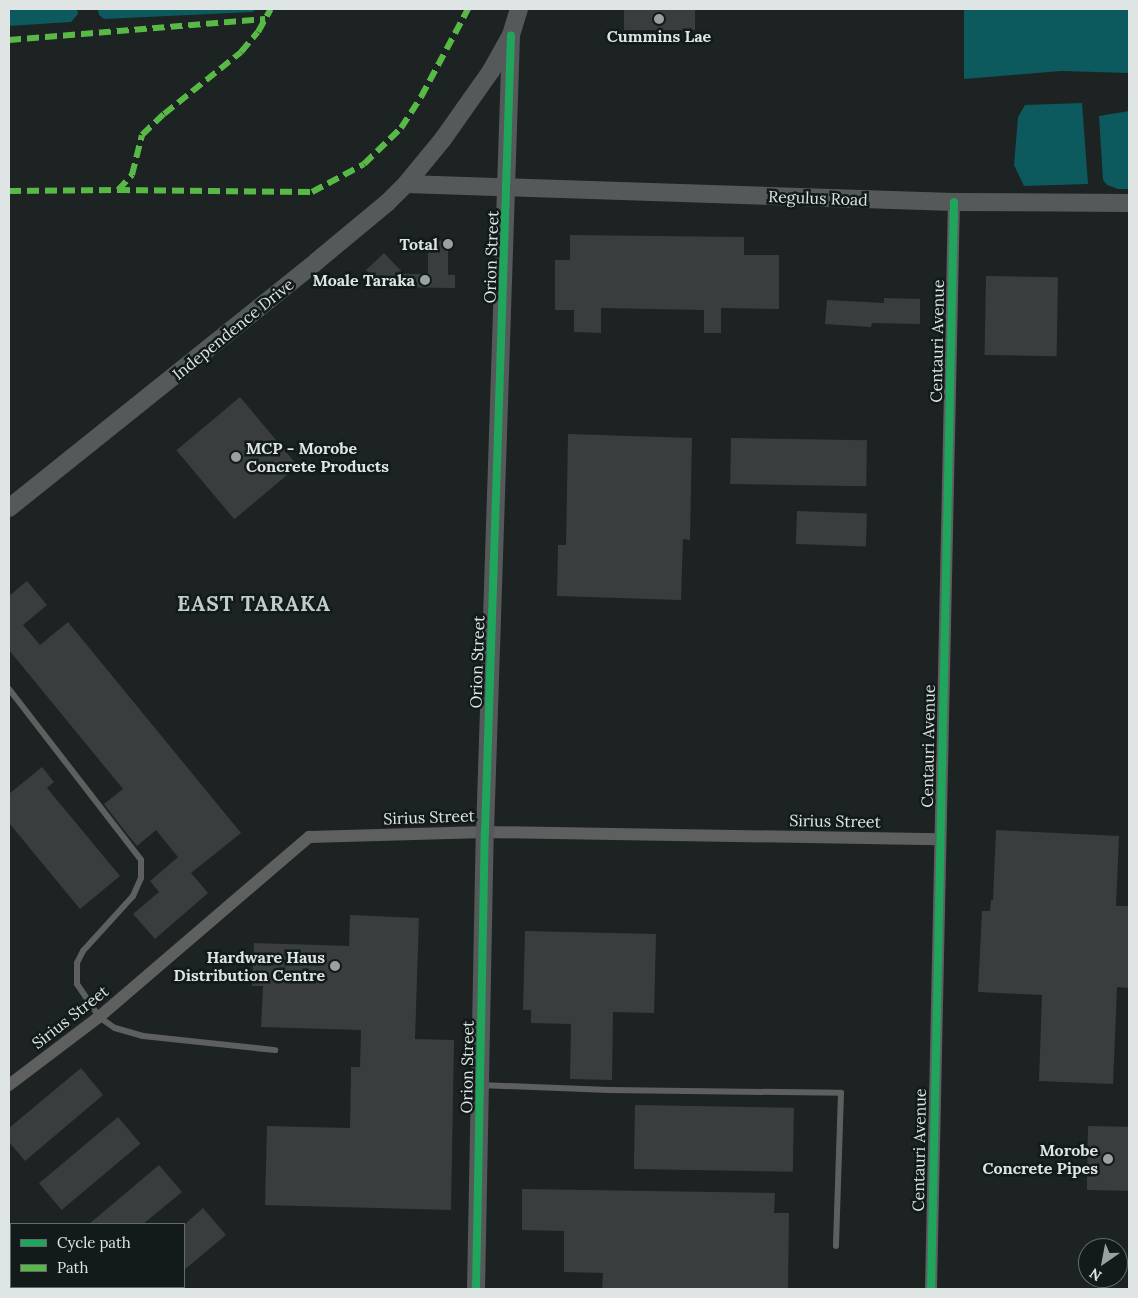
<!DOCTYPE html>
<style>
body{margin:0}
#map{position:relative;width:1138px;height:1298px;overflow:hidden;background:#1d2222;font-family:Lora,serif}
div>[style]{position:absolute}
[style*='--x']{left:calc(var(--x)*1px);top:calc(var(--y)*1px);width:calc(var(--w)*1px);rotate:calc(var(--a)*1deg)}
.water>*{inset:0;background:#0c595e}
.building>*{inset:0;background:#393d3d;transform-origin:0 0}
.lane>*{height:6px;margin:-3px;padding:0 3px;transform-origin:3px;border-radius:3px;background:#5e6060}
.street>*{height:12px;margin:-6px;padding:0 6px;transform-origin:6px;border-radius:6px;background:#5e6060}
.secondary>*{height:18px;margin:-9px;padding:0 9px;transform-origin:9px;border-radius:9px;background:#565959}
.quiet>*{height:6px;margin-top:-3px;transform-origin:0;background:repeating-linear-gradient(90deg,#58b947 0 12px,transparent 0 18px)}
.cycleway>*{height:8px;margin:-4px;padding:0 4px;transform-origin:4px;border-radius:4px;background:#20a55d}
.dots>*{width:14px;height:14px;translate:-50% -50%;box-sizing:border-box;border:2px solid #121a1a;border-radius:50%}
span{translate:-50% -50%;white-space:nowrap;text-align:center;line-height:1.15;-webkit-text-stroke:5px #121a1a;paint-order:stroke}
.poi-label{font-size:16px;color:#dfe5e5;font-weight:700}
.right{translate:-100% -50%;text-align:right}
.left{translate:0 -50%;text-align:left}
.street-label{font-size:16px;color:#dfe5e5}
.district-label{font-size:21px;color:#c1cccd;font-weight:700;letter-spacing:1px}
.frame{position:absolute;inset:0;border:10px solid #dfe5e5;pointer-events:none}
.legend{position:absolute;left:10px;top:1223px;width:175px;height:65px;box-sizing:border-box;background:#121a1a;border:1px solid #646b6b;margin:0;padding:6px 9px;list-style:none;font-size:15px;color:#dfe5e5}
.legend li{display:flex;align-items:center;gap:10px;height:25px}
.legend b{width:25px;border:1px solid #646b6b}
.north{position:absolute;left:1078px;top:1238px;width:50px;height:50px;box-sizing:border-box;background:#121a1a;border:1px solid #646b6b;border-radius:50%;rotate:213deg;font-size:14px;font-weight:700;line-height:20px;text-align:center;color:#dfe5e5}
.north::after{content:'';display:block;margin:auto;width:18px;height:22px;background:#9ba1a1;clip-path:polygon(50% 0,100% 100%,50% 72%,0 100%)}
</style>
<div id="map">
<div class="water">
<div style="clip-path:polygon(9px 9px,77px 9px,78px 14px,71px 22px,9px 26px)"></div>
<div style="clip-path:polygon(98px 9px,255px 9px,253px 12px,104px 19px,99px 15px)"></div>
<div style="clip-path:polygon(964px 9px,1129px 9px,1129px 73px,1061px 71px,964px 79px)"></div>
<div style="clip-path:polygon(1082px 103px,1088px 184px,1024px 186px,1014px 165px,1018px 117px,1025px 105px)"></div>
<div style="clip-path:polygon(1129px 111px,1129px 189px,1118px 189px,1107px 185px,1103px 180px,1099px 116px)"></div>
</div>
<div class="building">
<div style="left:624px;top:9px;width:71px;height:21px"></div>
<div style="clip-path:polygon(570px 235px,744px 237px,744px 255px,779px 255px,779px 309px,721px 308px,721px 333px,704px 333px,704px 310px,601px 308px,601px 333px,574px 332px,574px 310px,555px 310px,555px 260px,570px 260px)"></div>
<div style="clip-path:polygon(428px 240px,448px 241px,448px 275px,455px 275px,455px 288px,382px 287px,366px 270px,384px 253px,404px 274px,428px 274px)"></div>
<div style="left:986px;top:276px;width:72px;height:79px;rotate:1deg"></div>
<div style="clip-path:polygon(884px 298px,920px 299px,920px 324px,872px 323px,871px 327px,825px 324px,827px 300px,884px 303px)"></div>
<div style="left:240px;top:397px;width:90px;height:83px;rotate:50deg"></div>
<div style="clip-path:polygon(568px 434px,692px 438px,690px 540px,683px 539px,681px 600px,557px 596px,558px 545px,566px 545px)"></div>
<div style="left:731px;top:438px;width:136px;height:46px;rotate:1deg"></div>
<div style="left:797px;top:511px;width:70px;height:33px;rotate:2deg"></div>
<div style="clip-path:polygon(27px 581px,47px 605px,23px 625px,40px 645px,68px 622px,241px 833px,191px 873px,208px 893px,155px 939px,133px 914px,159px 892px,150px 881px,178px 857px,156px 830px,137px 846px,127px 834px,104px 804px,123px 789px,9px 650px,9px 596px)"></div>
<div style="clip-path:polygon(42px 767px,54px 782px,47px 788px,120px 876px,80px 909px,9px 823px,9px 794px)"></div>
<div style="clip-path:polygon(996px 830px,1119px 836px,1116px 906px,1129px 906px,1129px 988px,1117px 987px,1113px 1084px,1039px 1081px,1042px 995px,978px 992px,982px 911px,990px 911px,991px 900px,993px 900px)"></div>
<div style="clip-path:polygon(350px 915px,419px 918px,415px 1039px,454px 1040px,451px 1210px,265px 1205px,267px 1126px,350px 1128px,351px 1067px,360px 1067px,361px 1030px,261px 1027px,263px 986px,252px 986px,254px 943px,349px 946px)"></div>
<div style="clip-path:polygon(525px 931px,656px 934px,654px 1013px,613px 1012px,612px 1080px,570px 1079px,571px 1024px,531px 1023px,531px 1010px,523px 1010px)"></div>
<div style="clip-path:polygon(81px 1068px,103px 1095px,25px 1161px,9px 1142px,9px 1128px)"></div>
<div style="left:635px;top:1105px;width:159px;height:64px;rotate:1deg"></div>
<div style="left:118px;top:1117px;width:35px;height:103px;rotate:50deg"></div>
<div style="left:1088px;top:1126px;width:41px;height:64px;rotate:1deg"></div>
<div style="clip-path:polygon(159px 1165px,182px 1192px,143px 1224px,89px 1224px)"></div>
<div style="clip-path:polygon(522px 1189px,775px 1193px,774px 1213px,789px 1213px,788px 1289px,602px 1289px,603px 1273px,564px 1272px,564px 1231px,522px 1230px)"></div>
<div style="clip-path:polygon(203px 1208px,226px 1235px,184px 1270px,184px 1225px)"></div>
</div>
<div class="lane">
<div style="--x:9;--y:689;--w:216;--a:52.3"></div>
<div style="--x:141;--y:860;--w:18;--a:90"></div>
<div style="--x:141;--y:878;--w:20;--a:114"></div>
<div style="--x:133;--y:896;--w:74;--a:132.3"></div>
<div style="--x:83;--y:951;--w:13;--a:117"></div>
<div style="--x:77;--y:963;--w:21;--a:90"></div>
<div style="--x:77;--y:984;--w:40;--a:56"></div>
<div style="--x:99;--y:1017;--w:19;--a:35"></div>
<div style="--x:115;--y:1028;--w:29;--a:16"></div>
<div style="--x:143;--y:1036;--w:133;--a:6.1"></div>
<div style="--x:480;--y:1085;--w:129;--a:2.2"></div>
<div style="--x:609;--y:1090;--w:232;--a:0.7"></div>
<div style="--x:841;--y:1093;--w:153;--a:91.9"></div>
</div>
<div class="street">
<div style="--x:9;--y:1085;--w:113;--a:-37.1"></div>
<div style="--x:99;--y:1017;--w:277;--a:-40.6"></div>
<div style="--x:309;--y:837;--w:176;--a:-1.6"></div>
<div style="--x:485;--y:832;--w:454;--a:0.9"></div>
<div style="--x:931;--y:1289;--w:1087;--a:-88.79"></div>
</div>
<div class="secondary">
<div style="--x:406;--y:184;--w:548;--a:1.88"></div>
<div style="--x:954;--y:202;--w:175;--a:0.3"></div>
<div style="--x:9;--y:508;--w:395;--a:-38.7"></div>
<div style="--x:317;--y:261;--w:92;--a:-39.7"></div>
<div style="--x:388;--y:202;--w:25;--a:-45"></div>
<div style="--x:406;--y:184;--w:58;--a:-50.6"></div>
<div style="--x:443;--y:139;--w:83;--a:-54.8"></div>
<div style="--x:491;--y:71;--w:41;--a:-60.9"></div>
<div style="--x:511;--y:35;--w:27;--a:-73"></div>
<div style="--x:476;--y:1289;--w:457;--a:-88.9"></div>
<div style="--x:485;--y:832;--w:797;--a:-88.13"></div>
</div>
<div class="quiet">
<div style="--x:9;--y:40;--w:257;--a:-4.7"></div>
<div style="--x:118;--y:190;--w:194;--a:0.6"></div>
<div style="--x:312;--y:192;--w:59;--a:-28.3"></div>
<div style="--x:364;--y:164;--w:52;--a:-44.2"></div>
<div style="--x:401;--y:128;--w:37;--a:-57"></div>
<div style="--x:421;--y:97;--w:100;--a:-61.9"></div>
<div style="--x:9;--y:191;--w:109;--a:-0.5"></div>
<div style="--x:118;--y:190;--w:21;--a:-47"></div>
<div style="--x:132;--y:175;--w:41;--a:-76"></div>
<div style="--x:142;--y:135;--w:30;--a:-44"></div>
<div style="--x:164;--y:114;--w:99;--a:-38.8"></div>
<div style="--x:241;--y:52;--w:26;--a:-50"></div>
<div style="--x:258;--y:32;--w:26;--a:-61"></div>
</div>
<div class="cycleway">
<div style="--x:476;--y:1289;--w:457;--a:-88.9"></div>
<div style="--x:485;--y:832;--w:797;--a:-88.13"></div>
<div style="--x:931;--y:1289;--w:1087;--a:-88.79"></div>
</div>
<div class="dots">
<div style="left:659px;top:19px;background:#9ba1a1"></div>
<div style="left:448px;top:244px;background:#9ba1a1"></div>
<div style="left:425px;top:280px;background:#9ba1a1"></div>
<div style="left:236px;top:457px;background:#9ba1a1"></div>
<div style="left:335px;top:966px;background:#9ba1a1"></div>
<div style="left:1108px;top:1159px;background:#9ba1a1"></div>
</div>
<div class="poi-label">
<span style="left:659px;top:36px">Cummins Lae</span>
<span class="right" style="left:438px;top:244px">Total</span>
<span class="right" style="left:415px;top:280px">Moale Taraka</span>
<span class="left" style="left:246px;top:457px">MCP - Morobe<br>Concrete Products</span>
<span class="right" style="left:325px;top:966px">Hardware Haus<br>Distribution Centre</span>
<span class="right" style="left:1098px;top:1159px">Morobe<br>Concrete Pipes</span>
</div>
<div class="street-label">
<span style="left:818px;top:198px;rotate:2deg">Regulus Road</span>
<span style="left:491px;top:257px;rotate:-88deg">Orion Street</span>
<span style="left:233px;top:329px;rotate:-39deg">Independence Drive</span>
<span style="left:937px;top:341px;rotate:-89deg">Centauri Avenue</span>
<span style="left:477px;top:662px;rotate:-88deg">Orion Street</span>
<span style="left:928px;top:746px;rotate:-89deg">Centauri Avenue</span>
<span style="left:429px;top:817px;rotate:-2deg">Sirius Street</span>
<span style="left:835px;top:821px;rotate:1deg">Sirius Street</span>
<span style="left:70px;top:1017px;rotate:-38deg">Sirius Street</span>
<span style="left:467px;top:1067px;rotate:-89deg">Orion Street</span>
<span style="left:919px;top:1150px;rotate:-89deg">Centauri Avenue</span>
</div>
<div class="district-label">
<span style="left:254px;top:604px">EAST TARAKA</span>
</div>
<div class="frame"></div>
<ul class="legend">
<li><b style="height:6px;background:#20a55d"></b>Cycle path</li>
<li><b style="height:6px;background:#58b947"></b>Path</li>
</ul>
<div class="north">N</div>
</div>
